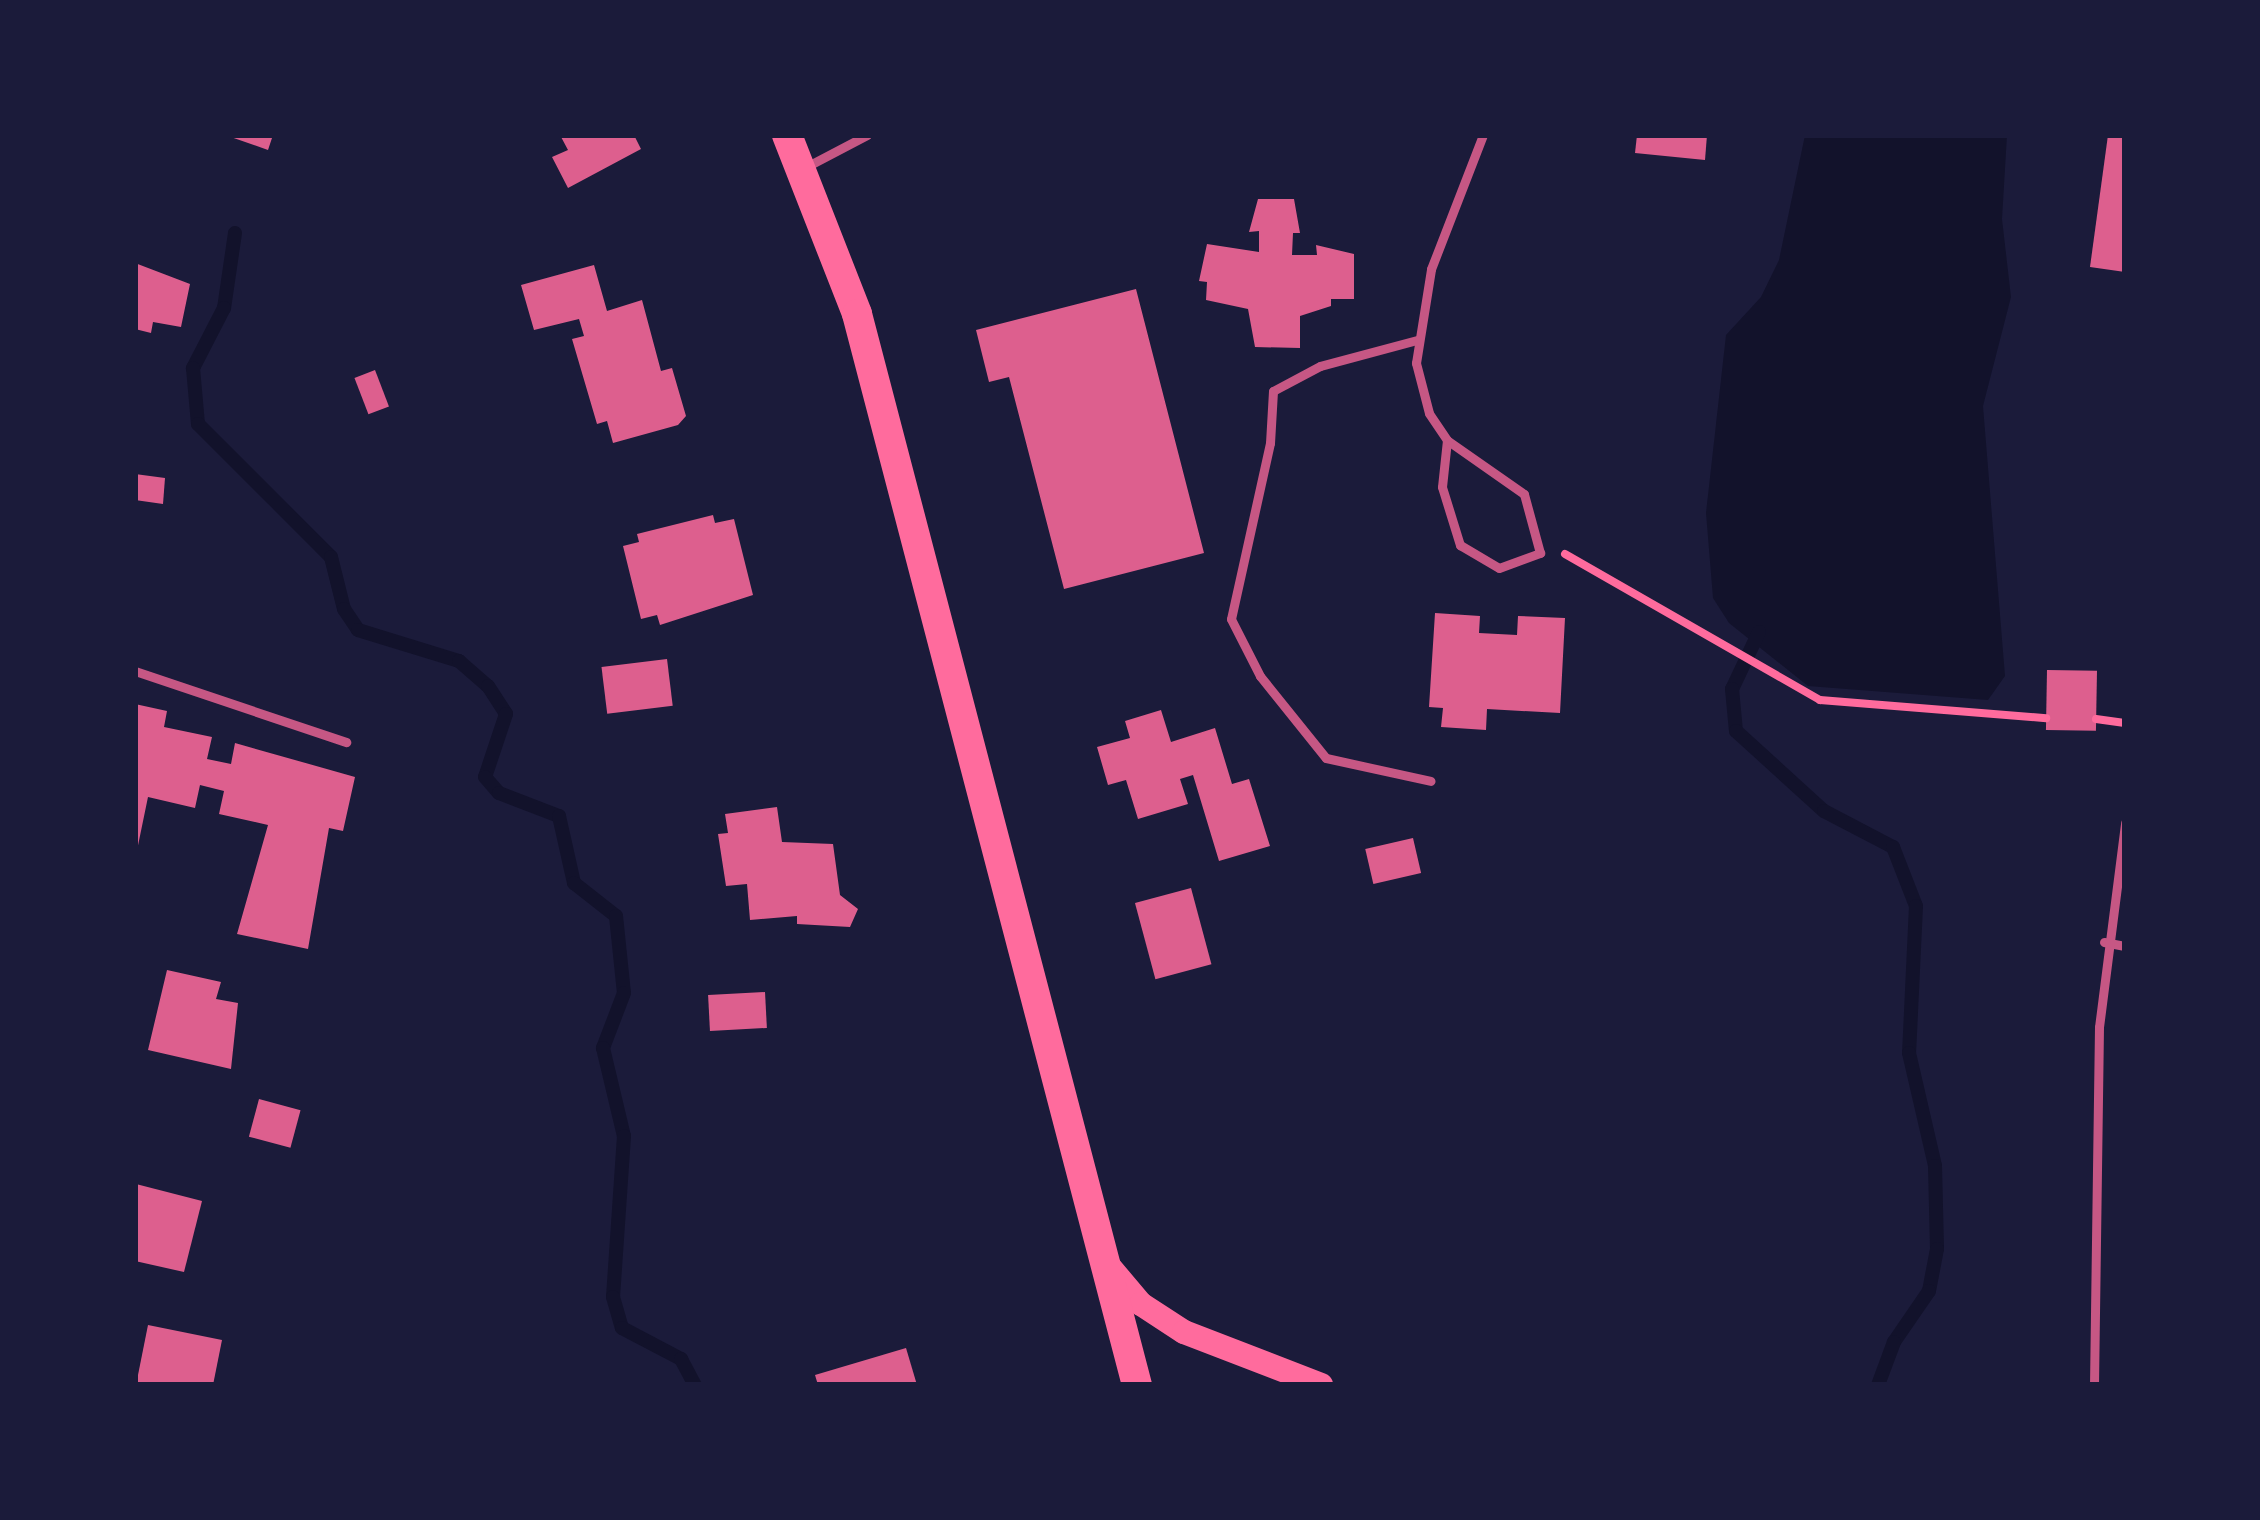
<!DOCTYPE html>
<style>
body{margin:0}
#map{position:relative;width:2260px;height:1520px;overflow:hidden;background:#1b1b3a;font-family:Commissioner,sans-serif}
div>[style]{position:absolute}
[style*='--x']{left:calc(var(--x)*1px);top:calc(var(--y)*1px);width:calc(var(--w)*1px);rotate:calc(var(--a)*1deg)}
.water>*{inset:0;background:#12122b}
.stream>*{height:14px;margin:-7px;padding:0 7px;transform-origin:7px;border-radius:7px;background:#12122b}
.building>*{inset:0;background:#dd5f8e;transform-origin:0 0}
.path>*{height:8px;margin:-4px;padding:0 4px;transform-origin:4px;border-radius:4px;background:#ff6b9d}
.service>*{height:9px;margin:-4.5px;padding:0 4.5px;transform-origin:4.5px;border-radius:4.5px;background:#c65784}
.secondary>*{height:24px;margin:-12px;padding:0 12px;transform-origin:12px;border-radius:12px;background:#ff6b9d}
.primary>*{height:30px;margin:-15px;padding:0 15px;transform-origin:15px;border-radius:15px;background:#ff6b9d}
span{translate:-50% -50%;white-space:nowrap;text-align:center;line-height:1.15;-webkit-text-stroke:9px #1b1b3a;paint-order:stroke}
.frame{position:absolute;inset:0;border:138px solid #1b1b3a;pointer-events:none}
</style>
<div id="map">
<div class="water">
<div style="clip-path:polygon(1805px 135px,2007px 135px,2002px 219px,2011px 297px,1983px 406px,2005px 676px,1988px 700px,1808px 686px,1729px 623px,1713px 598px,1706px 513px,1726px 335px,1761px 297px,1779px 260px)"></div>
</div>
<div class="stream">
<div style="--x:235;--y:233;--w:76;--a:98.3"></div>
<div style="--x:224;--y:308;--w:68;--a:117.3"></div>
<div style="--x:193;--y:368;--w:56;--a:84.9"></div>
<div style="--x:198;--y:424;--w:188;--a:45"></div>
<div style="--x:331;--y:557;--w:54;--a:76"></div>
<div style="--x:344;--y:609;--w:25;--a:56"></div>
<div style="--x:358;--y:630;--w:106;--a:17.1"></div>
<div style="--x:459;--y:661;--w:38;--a:41"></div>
<div style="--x:488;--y:686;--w:33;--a:57"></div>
<div style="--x:506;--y:714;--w:66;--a:108.4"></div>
<div style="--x:485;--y:777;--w:21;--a:49"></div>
<div style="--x:499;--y:793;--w:64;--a:21"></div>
<div style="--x:559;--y:816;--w:69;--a:77.4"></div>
<div style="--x:574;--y:883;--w:53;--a:38.2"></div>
<div style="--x:616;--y:916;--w:77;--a:84.1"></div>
<div style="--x:624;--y:993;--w:59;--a:110.9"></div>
<div style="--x:603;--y:1048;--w:90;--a:76.6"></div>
<div style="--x:624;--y:1136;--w:161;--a:93.9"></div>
<div style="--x:613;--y:1297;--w:32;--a:74"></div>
<div style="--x:622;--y:1328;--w:67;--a:27.7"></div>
<div style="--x:681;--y:1359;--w:30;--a:62"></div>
<div style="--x:1759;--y:632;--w:63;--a:115.3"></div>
<div style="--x:1732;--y:689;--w:42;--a:84.6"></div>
<div style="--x:1736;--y:731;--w:119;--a:42.3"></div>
<div style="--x:1824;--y:811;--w:78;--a:27.6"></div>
<div style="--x:1893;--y:847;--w:63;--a:68.7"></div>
<div style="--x:1916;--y:906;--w:147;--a:92.7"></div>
<div style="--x:1909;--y:1053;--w:116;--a:77"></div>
<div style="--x:1935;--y:1166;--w:83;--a:88.6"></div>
<div style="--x:1937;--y:1249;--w:43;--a:100.8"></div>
<div style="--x:1929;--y:1291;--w:62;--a:124.5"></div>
<div style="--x:1894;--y:1342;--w:46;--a:110.4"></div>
</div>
<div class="building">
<div style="clip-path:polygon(225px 135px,273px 135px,268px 150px)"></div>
<div style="clip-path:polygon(560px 135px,634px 135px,641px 149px,568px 188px,552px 157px,568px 150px)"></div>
<div style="clip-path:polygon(1637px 135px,1707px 135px,1705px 160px,1635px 153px)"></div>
<div style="clip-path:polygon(2108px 135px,2125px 135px,2125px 272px,2090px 267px)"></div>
<div style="clip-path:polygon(1258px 199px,1294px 199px,1300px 233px,1293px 233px,1292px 255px,1317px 255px,1316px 245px,1354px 254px,1354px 299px,1331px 299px,1331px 306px,1300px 316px,1300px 348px,1255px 347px,1248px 309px,1206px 300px,1207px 282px,1199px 281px,1207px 244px,1259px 252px,1259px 231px,1249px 232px)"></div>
<div style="clip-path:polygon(135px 263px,190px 284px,181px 327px,153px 322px,151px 333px,135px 329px)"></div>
<div style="clip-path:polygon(594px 265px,607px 311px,642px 300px,661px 371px,672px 368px,686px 416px,678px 425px,613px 443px,607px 421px,597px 424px,572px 339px,584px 336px,579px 319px,534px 330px,521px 285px)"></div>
<div style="clip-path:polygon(1136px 289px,1204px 553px,1064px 589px,1009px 377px,989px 382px,976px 330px)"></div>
<div style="left:375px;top:370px;width:39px;height:22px;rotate:69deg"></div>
<div style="clip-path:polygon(135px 474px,165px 478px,163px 504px,135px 500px)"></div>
<div style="clip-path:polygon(713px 515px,715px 523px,734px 519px,753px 595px,660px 625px,657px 615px,641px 619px,623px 546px,639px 542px,637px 534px)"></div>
<div style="clip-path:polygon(1435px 613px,1480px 616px,1479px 633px,1517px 635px,1518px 616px,1565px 618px,1560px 713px,1487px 709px,1486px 730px,1441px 727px,1443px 708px,1429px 707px)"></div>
<div style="left:667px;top:659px;width:47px;height:66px;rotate:83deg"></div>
<div style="left:2047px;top:670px;width:50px;height:60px;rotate:1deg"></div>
<div style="clip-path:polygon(135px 704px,167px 711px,164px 727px,212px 737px,207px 759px,231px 764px,235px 743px,355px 777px,343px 831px,329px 828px,308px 949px,237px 934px,268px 825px,219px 814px,224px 791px,200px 785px,195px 808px,148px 797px,135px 860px)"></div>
<div style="clip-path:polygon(1161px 710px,1171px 742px,1215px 728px,1232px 784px,1249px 779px,1270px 846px,1219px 861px,1193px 775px,1180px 779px,1188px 804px,1138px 819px,1126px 780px,1108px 785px,1097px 747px,1130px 738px,1125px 721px)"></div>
<div style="clip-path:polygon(777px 807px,782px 842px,833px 844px,840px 895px,858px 909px,850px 927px,797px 924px,797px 916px,750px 920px,747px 884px,726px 886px,718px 834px,728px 833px,725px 814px)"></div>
<div style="left:1413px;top:838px;width:36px;height:49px;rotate:77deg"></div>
<div style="left:1191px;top:888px;width:79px;height:58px;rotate:75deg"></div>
<div style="clip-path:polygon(167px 970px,221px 982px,216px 999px,238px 1003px,231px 1069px,148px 1050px)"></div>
<div style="left:765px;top:992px;width:36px;height:57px;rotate:87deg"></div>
<div style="left:259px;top:1099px;width:43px;height:39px;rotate:15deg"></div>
<div style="clip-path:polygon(136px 1184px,202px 1201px,184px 1272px,135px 1261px)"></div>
<div style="clip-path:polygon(148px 1325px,222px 1340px,213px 1385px,136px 1385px)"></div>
<div style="clip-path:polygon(906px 1348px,917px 1385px,818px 1385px,815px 1375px)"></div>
</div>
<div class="path">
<div style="--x:1565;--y:554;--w:294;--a:29.8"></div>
<div style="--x:1820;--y:700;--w:227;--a:4.6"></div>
<div style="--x:2096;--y:719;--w:29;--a:8"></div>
</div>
<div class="service">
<div style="--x:804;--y:168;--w:71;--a:-27.6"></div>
<div style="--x:1417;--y:340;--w:100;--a:165"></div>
<div style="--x:1320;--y:366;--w:53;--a:152"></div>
<div style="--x:1273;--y:391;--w:52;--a:93.3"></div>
<div style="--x:1270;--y:443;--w:180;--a:102.5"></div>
<div style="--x:1231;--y:619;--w:64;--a:63"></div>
<div style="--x:1260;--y:676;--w:105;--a:51.2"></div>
<div style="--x:1326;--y:758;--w:107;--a:12.4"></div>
<div style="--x:1447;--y:440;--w:47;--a:96.1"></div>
<div style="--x:1442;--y:487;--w:61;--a:72.8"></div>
<div style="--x:1460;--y:545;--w:45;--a:30.5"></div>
<div style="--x:1499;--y:568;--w:44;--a:-20.1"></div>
<div style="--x:1540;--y:553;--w:61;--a:-105.2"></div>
<div style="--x:1524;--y:494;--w:94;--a:-145"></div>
<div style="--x:1447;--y:440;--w:32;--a:-124"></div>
<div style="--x:1429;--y:413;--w:52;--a:-104.6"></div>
<div style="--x:1416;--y:363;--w:95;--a:-80.9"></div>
<div style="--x:1431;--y:269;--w:144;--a:-68.8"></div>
<div style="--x:135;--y:671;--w:223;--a:18.6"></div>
<div style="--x:2104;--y:942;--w:21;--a:11"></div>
<div style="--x:2094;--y:1385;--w:358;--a:-89.2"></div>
<div style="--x:2099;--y:1027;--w:206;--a:-82.7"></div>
</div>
<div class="secondary">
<div style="--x:1108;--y:1265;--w:51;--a:49.8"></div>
<div style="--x:1141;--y:1304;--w:51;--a:33.1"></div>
<div style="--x:1184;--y:1332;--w:147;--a:21.1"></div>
</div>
<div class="primary">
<div style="--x:787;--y:135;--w:192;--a:68.6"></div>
<div style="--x:857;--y:314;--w:1107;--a:75.35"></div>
</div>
<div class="frame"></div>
</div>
